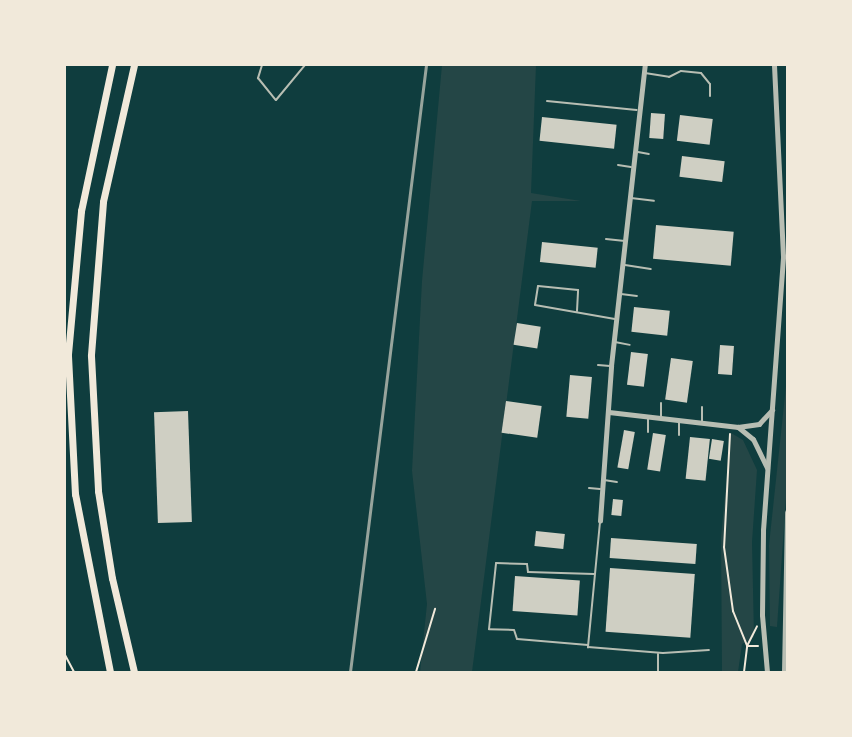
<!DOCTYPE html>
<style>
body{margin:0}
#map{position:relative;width:852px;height:737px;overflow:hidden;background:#0f3d3e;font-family:Jost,sans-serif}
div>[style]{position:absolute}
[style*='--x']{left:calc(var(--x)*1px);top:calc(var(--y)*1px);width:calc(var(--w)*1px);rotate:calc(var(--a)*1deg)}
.green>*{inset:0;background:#244646}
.building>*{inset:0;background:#cfcfc3;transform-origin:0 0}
.path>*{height:2px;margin:-1px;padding:0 1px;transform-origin:1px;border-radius:1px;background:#f1e9da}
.service>*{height:2px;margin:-1px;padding:0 1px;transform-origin:1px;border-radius:1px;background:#b8beb3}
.minor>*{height:4.5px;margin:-2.25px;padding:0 2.25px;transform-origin:2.25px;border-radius:2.25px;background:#b8beb3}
.tertiary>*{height:5px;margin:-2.5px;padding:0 2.5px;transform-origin:2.5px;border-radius:2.5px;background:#b8beb3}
.trunk>*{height:7px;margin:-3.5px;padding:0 3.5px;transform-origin:3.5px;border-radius:3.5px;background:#f1e9da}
.rail>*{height:2.5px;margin:-1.25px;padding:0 1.25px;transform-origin:1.25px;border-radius:1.25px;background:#97a49c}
span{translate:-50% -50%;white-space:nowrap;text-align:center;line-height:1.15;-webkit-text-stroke:7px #f1e9da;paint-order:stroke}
.frame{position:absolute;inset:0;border:66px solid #f1e9da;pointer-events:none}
</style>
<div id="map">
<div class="green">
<div style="clip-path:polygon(442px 65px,536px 65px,531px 193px,581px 201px,532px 201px,472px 672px,420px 672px,427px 604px,412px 471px,422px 281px)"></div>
<div style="clip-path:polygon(787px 377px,787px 484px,777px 627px,770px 626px,769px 545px)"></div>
<div style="clip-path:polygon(731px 433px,743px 440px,757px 470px,752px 542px,754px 637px,742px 644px,738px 672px,722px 672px,721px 537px)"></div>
</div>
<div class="building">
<div style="left:651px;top:113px;width:14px;height:25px;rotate:4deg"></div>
<div style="left:680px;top:115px;width:33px;height:26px;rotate:7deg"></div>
<div style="left:542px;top:117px;width:75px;height:24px;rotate:6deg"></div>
<div style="left:682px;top:156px;width:43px;height:21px;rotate:7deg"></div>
<div style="left:656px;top:225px;width:78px;height:34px;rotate:5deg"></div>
<div style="left:542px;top:242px;width:56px;height:20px;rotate:6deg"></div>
<div style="left:634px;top:307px;width:36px;height:25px;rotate:6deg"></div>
<div style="left:517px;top:323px;width:24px;height:22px;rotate:9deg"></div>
<div style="left:720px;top:345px;width:14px;height:29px;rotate:4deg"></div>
<div style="left:631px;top:352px;width:17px;height:33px;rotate:7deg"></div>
<div style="left:671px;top:358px;width:22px;height:42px;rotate:8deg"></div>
<div style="left:570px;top:375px;width:22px;height:42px;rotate:5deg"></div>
<div style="left:506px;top:401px;width:36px;height:32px;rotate:8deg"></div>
<div style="left:188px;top:411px;width:111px;height:34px;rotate:88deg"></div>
<div style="left:624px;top:430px;width:11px;height:38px;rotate:10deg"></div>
<div style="left:653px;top:433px;width:13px;height:37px;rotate:9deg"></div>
<div style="left:690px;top:437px;width:20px;height:42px;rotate:6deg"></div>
<div style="left:712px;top:439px;width:12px;height:20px;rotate:9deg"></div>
<div style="left:613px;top:499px;width:10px;height:16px;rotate:6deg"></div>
<div style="left:536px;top:531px;width:29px;height:15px;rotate:6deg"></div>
<div style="left:611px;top:538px;width:86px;height:20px;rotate:4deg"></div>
<div style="left:610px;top:568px;width:85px;height:64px;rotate:4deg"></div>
<div style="left:515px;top:576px;width:65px;height:35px;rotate:4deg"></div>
</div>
<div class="path">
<div style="--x:730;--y:434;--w:113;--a:93"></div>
<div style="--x:724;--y:547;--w:65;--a:82"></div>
<div style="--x:733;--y:611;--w:38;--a:68"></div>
<div style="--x:747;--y:646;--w:11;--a:0"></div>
<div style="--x:65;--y:655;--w:19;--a:62"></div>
<div style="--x:416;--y:672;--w:66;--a:-73.2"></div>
<div style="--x:744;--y:672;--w:26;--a:-83"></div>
<div style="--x:747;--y:646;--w:22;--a:-63"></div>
</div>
<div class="service">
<div style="--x:262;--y:65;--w:14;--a:107"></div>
<div style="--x:258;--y:78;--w:28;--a:51"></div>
<div style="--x:276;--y:100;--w:45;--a:-50.4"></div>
<div style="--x:645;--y:73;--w:24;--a:9"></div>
<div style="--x:669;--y:77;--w:13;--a:-27"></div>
<div style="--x:681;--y:71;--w:20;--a:6"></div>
<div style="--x:701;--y:73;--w:14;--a:51"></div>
<div style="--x:710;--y:84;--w:12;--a:90"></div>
<div style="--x:547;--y:101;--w:90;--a:5.7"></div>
<div style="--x:638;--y:152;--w:11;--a:10"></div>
<div style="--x:618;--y:165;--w:13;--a:9"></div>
<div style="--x:631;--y:198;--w:23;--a:7"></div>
<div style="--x:606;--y:239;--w:19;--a:6"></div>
<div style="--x:625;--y:265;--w:26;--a:9"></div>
<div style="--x:621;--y:294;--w:16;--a:7"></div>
<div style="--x:577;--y:311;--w:21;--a:-87"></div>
<div style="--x:578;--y:290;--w:40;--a:-174.3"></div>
<div style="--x:538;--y:286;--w:19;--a:99"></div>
<div style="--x:535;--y:305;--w:81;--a:9.9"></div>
<div style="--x:615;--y:342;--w:15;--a:11"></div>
<div style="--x:598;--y:365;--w:12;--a:5"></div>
<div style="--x:661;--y:418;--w:15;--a:-90"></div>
<div style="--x:702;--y:422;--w:15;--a:-90"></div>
<div style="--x:648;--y:432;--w:13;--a:-90"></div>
<div style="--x:679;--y:435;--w:12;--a:-90"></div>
<div style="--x:604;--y:480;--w:13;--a:9"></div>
<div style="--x:589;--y:488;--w:11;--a:5"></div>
<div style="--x:600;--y:522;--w:126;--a:95.5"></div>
<div style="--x:588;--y:647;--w:75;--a:4.6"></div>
<div style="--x:663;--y:653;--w:46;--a:-3.7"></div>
<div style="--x:588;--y:645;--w:71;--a:-175.2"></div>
<div style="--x:517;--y:639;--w:9;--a:-108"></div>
<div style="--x:514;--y:630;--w:25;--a:-178"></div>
<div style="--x:489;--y:629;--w:66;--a:-83.9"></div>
<div style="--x:496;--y:563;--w:31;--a:2"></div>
<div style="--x:527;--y:564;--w:8;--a:83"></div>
<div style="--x:528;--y:572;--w:66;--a:1.7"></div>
<div style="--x:658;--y:672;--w:18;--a:-90"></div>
</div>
<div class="minor">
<div style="--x:609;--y:412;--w:130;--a:6.6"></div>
<div style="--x:738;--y:427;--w:21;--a:-8"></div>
<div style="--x:759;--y:424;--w:19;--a:-47"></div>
<div style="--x:600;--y:521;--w:155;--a:-85.9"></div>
<div style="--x:611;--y:366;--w:303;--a:-83.6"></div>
</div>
<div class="tertiary">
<div style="--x:738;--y:427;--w:19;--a:39"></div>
<div style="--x:753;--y:439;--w:32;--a:64"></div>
<div style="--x:767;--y:672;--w:57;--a:-95"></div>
<div style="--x:762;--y:615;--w:85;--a:-89.3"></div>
<div style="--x:763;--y:530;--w:275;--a:-85.8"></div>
<div style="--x:783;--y:256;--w:191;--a:-92.7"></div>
<div style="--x:784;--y:672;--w:160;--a:-88.9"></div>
</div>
<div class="trunk">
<div style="--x:134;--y:65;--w:140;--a:102.8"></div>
<div style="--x:103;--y:202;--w:154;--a:94.5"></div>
<div style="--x:91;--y:356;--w:135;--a:87"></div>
<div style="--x:98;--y:491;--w:88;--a:80.9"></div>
<div style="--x:112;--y:578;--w:97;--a:76.8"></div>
<div style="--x:110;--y:672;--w:181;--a:-101.1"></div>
<div style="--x:75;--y:494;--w:140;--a:-92.9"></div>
<div style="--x:68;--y:354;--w:144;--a:-84.8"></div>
<div style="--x:81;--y:211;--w:149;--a:-78"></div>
</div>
<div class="rail">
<div style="--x:350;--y:672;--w:612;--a:-82.86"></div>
</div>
<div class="frame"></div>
</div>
